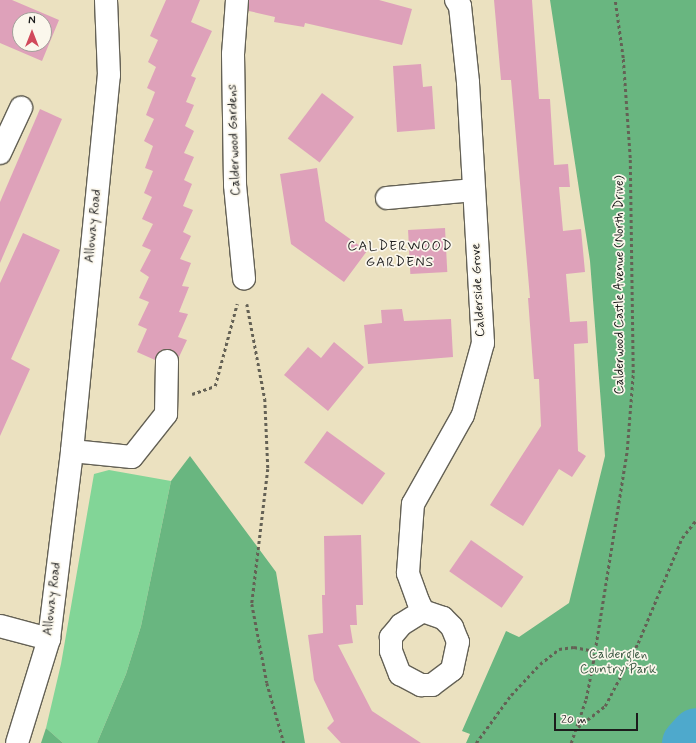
<!DOCTYPE html>
<style>
body{margin:0}
#map{position:relative;width:696px;height:743px;overflow:hidden;background:#ebe1c0;font-family:Mynerve,sans-serif}
div>[style]{position:absolute}
[style*='--x']{left:calc(var(--x)*1px);top:calc(var(--y)*1px);width:calc(var(--w)*1px);rotate:calc(var(--a)*1deg)}
.green>*{inset:0;background:#82d597}
.forest>*{inset:0;background:#69b680}
.river>*{height:51px;margin:-25.5px;padding:0 25.5px;transform-origin:25.5px;border-radius:25.5px;background:#4ea9cc}
.building>*{inset:0;background:#dea1ba;transform-origin:0 0}
.path>*{height:2.5px;margin-top:-1.25px;transform-origin:0;background:repeating-linear-gradient(90deg,#646155 0 3px,transparent 0 6px)}
.roads{filter:drop-shadow(1px 0 #646155) drop-shadow(-1px 0 #646155) drop-shadow(0 1px #646155) drop-shadow(0 -1px #646155)}
.minor>*{height:22px;margin:-11px;padding:0 11px;transform-origin:11px;border-radius:11px;background:#fff}
span{translate:-50% -50%;white-space:nowrap;text-align:center;line-height:1.15;-webkit-text-stroke:3.5px #fbf7ec;paint-order:stroke}
.street-label{font-size:13px;color:#1c1c1c}
.park-label{font-size:13px;color:#405d47}
.neighbourhood-label{font-size:14px;color:#1c1c1c;letter-spacing:1px}
.north{position:absolute;left:12px;top:12px;width:40px;height:40px;box-sizing:border-box;background:#fbf7ec;border:1px solid #a29f99;border-radius:50%;rotate:0deg;font-size:11px;font-weight:700;line-height:16px;text-align:center;color:#1c1c1c}
.north::after{content:'';display:block;margin:auto;width:14px;height:18px;background:#d1495b;clip-path:polygon(50% 0,100% 100%,50% 72%,0 100%)}
.scale{position:absolute;left:554px;top:713px;width:84px;height:18px;box-sizing:border-box;border:2px solid #1c1c1c;border-top:0;padding-left:5px;font-size:12px;line-height:14px;white-space:nowrap;color:#1c1c1c;-webkit-text-stroke:3px #fbf7ec;paint-order:stroke}
</style>
<div id="map">
<div class="green">
<div style="clip-path:polygon(109px 470px,171px 481px,141px 626px,126px 674px,97px 743px,63px 743px,46px 728px,61px 664px,94px 474px)"></div>
</div>
<div class="forest">
<div style="clip-path:polygon(550px 0,696px 0,696px 743px,466px 743px,470px 734px,462px 731px,506px 631px,519px 637px,569px 603px,605px 456px,590px 261px)"></div>
<div style="clip-path:polygon(190px 456px,276px 572px,305px 743px,97px 743px,126px 674px,141px 626px,171px 481px)"></div>
<div style="clip-path:polygon(46px 728px,63px 743px,41px 743px)"></div>
</div>
<div class="river">
<div style="--x:687;--y:743;--w:13;--a:-48"></div>
</div>
<div class="building">
<div style="clip-path:polygon(evenodd,0 0,12px 0,59px 20px,42px 61px,0 43px,0 0,20px 20px,44px 20px,44px 44px,20px 44px,20px 20px)"></div>
<div style="clip-path:polygon(166px 0,200px 0,191px 22px,212px 31px,191px 76px,196px 78px,186px 102px,194px 105px,185px 126px,194px 131px,184px 153px,194px 157px,184px 180px,192px 184px,183px 206px,193px 210px,183px 232px,191px 236px,180px 259px,191px 263px,182px 286px,189px 287px,179px 312px,188px 314px,178px 337px,187px 340px,179px 357px,174px 351px,167px 349px,161px 350px,155px 360px,137px 352px,147px 329px,138px 325px,149px 302px,139px 298px,149px 277px,140px 271px,151px 250px,142px 246px,153px 224px,142px 219px,152px 197px,144px 193px,153px 171px,145px 168px,153px 146px,144px 141px,154px 119px,146px 115px,155px 92px,147px 88px,156px 67px,148px 62px,158px 40px,150px 36px)"></div>
<div style="clip-path:polygon(249px 0,379px 0,412px 9px,402px 45px,305px 23px,304px 27px,274px 22px,275px 17px,249px 11px)"></div>
<div style="clip-path:polygon(494px 0,532px 0,539px 99px,550px 99px,554px 165px,568px 164px,570px 187px,559px 187px,563px 231px,581px 229px,585px 272px,566px 274px,570px 322px,587px 321px,588px 343px,574px 344px,578px 451px,586px 456px,572px 477px,559px 469px,523px 526px,490px 505px,541px 426px,539px 379px,534px 379px,528px 298px,530px 298px,511px 80px,501px 80px)"></div>
<div style="clip-path:polygon(421px 64px,423px 87px,432px 86px,435px 129px,397px 132px,393px 66px)"></div>
<div style="left:322px;top:93px;width:40px;height:57px;rotate:37deg"></div>
<div style="clip-path:polygon(40px 109px,62px 119px,0 263px,0 202px)"></div>
<div style="clip-path:polygon(317px 168px,325px 221px,367px 251px,344px 282px,291px 244px,280px 174px)"></div>
<div style="left:445px;top:228px;width:44px;height:37px;rotate:87deg"></div>
<div style="clip-path:polygon(23px 233px,60px 250px,11px 359px,30px 369px,0 436px,0 283px)"></div>
<div style="clip-path:polygon(402px 309px,404px 321px,451px 319px,453px 357px,368px 364px,364px 325px,382px 323px,381px 310px)"></div>
<div style="clip-path:polygon(334px 342px,364px 367px,328px 411px,284px 375px,308px 347px,321px 358px)"></div>
<div style="left:327px;top:431px;width:72px;height:39px;rotate:36deg"></div>
<div style="clip-path:polygon(361px 535px,363px 605px,356px 605px,357px 625px,350px 625px,353px 643px,338px 645px,372px 711px,421px 743px,341px 743px,327px 728px,334px 721px,314px 680px,308px 635px,323px 633px,322px 595px,325px 595px,324px 536px)"></div>
<div style="left:471px;top:540px;width:64px;height:38px;rotate:35deg"></div>
</div>
<div class="path">
<div style="--x:247;--y:304;--w:97;--a:79.3"></div>
<div style="--x:265;--y:399;--w:70;--a:87.5"></div>
<div style="--x:268;--y:469;--w:136;--a:96.8"></div>
<div style="--x:252;--y:604;--w:80;--a:79.2"></div>
<div style="--x:267;--y:683;--w:62;--a:74.2"></div>
<div style="--x:192;--y:394;--w:24;--a:-19"></div>
<div style="--x:215;--y:386;--w:85;--a:-75"></div>
<div style="--x:578;--y:727;--w:34;--a:-38"></div>
<div style="--x:605;--y:706;--w:71;--a:-62.4"></div>
<div style="--x:638;--y:643;--w:114;--a:-67.3"></div>
<div style="--x:682;--y:538;--w:23;--a:-52"></div>
<div style="--x:476;--y:743;--w:59;--a:-53.9"></div>
<div style="--x:511;--y:695;--w:42;--a:-46.9"></div>
<div style="--x:540;--y:664;--w:24;--a:-38"></div>
<div style="--x:559;--y:649;--w:15;--a:-8"></div>
<div style="--x:574;--y:647;--w:21;--a:11"></div>
<div style="--x:571;--y:743;--w:46;--a:-71.2"></div>
<div style="--x:586;--y:699;--w:37;--a:-79"></div>
<div style="--x:593;--y:663;--w:216;--a:-80.9"></div>
<div style="--x:627;--y:450;--w:77;--a:-85.5"></div>
<div style="--x:633;--y:373;--w:215;--a:-90.8"></div>
<div style="--x:630;--y:158;--w:100;--a:-94"></div>
<div style="--x:623;--y:58;--w:59;--a:-97.9"></div>
</div>
<div class="roads">
<div class="minor">
<div style="--x:237;--y:0;--w:54;--a:94.2"></div>
<div style="--x:233;--y:54;--w:131;--a:89.1"></div>
<div style="--x:235;--y:185;--w:94;--a:84.5"></div>
<div style="--x:0;--y:153;--w:50;--a:-65"></div>
<div style="--x:387;--y:198;--w:87;--a:-5.3"></div>
<div style="--x:72;--y:451;--w:378;--a:-84.4"></div>
<div style="--x:109;--y:75;--w:75;--a:-92.3"></div>
<div style="--x:423;--y:611;--w:26;--a:148"></div>
<div style="--x:401;--y:625;--w:16;--a:130"></div>
<div style="--x:391;--y:637;--w:14;--a:90"></div>
<div style="--x:391;--y:651;--w:25;--a:69"></div>
<div style="--x:400;--y:674;--w:24;--a:28"></div>
<div style="--x:421;--y:685;--w:11;--a:0"></div>
<div style="--x:432;--y:685;--w:25;--a:-37"></div>
<div style="--x:452;--y:670;--w:29;--a:-78"></div>
<div style="--x:458;--y:642;--w:16;--a:-112"></div>
<div style="--x:452;--y:627;--w:13;--a:-135"></div>
<div style="--x:443;--y:618;--w:21;--a:-161"></div>
<div style="--x:423;--y:611;--w:11;--a:-117"></div>
<div style="--x:418;--y:601;--w:30;--a:-110"></div>
<div style="--x:408;--y:573;--w:69;--a:-85.9"></div>
<div style="--x:413;--y:504;--w:102;--a:-60.7"></div>
<div style="--x:463;--y:415;--w:75;--a:-74.5"></div>
<div style="--x:483;--y:343;--w:261;--a:-93.3"></div>
<div style="--x:468;--y:82;--w:76;--a:-96"></div>
<div style="--x:460;--y:6;--w:7;--a:-124"></div>
<div style="--x:0;--y:626;--w:51;--a:14.9"></div>
<div style="--x:17;--y:743;--w:109;--a:-72.9"></div>
<div style="--x:49;--y:639;--w:189;--a:-83"></div>
<div style="--x:72;--y:451;--w:60;--a:5.7"></div>
<div style="--x:132;--y:457;--w:55;--a:-51.7"></div>
<div style="--x:166;--y:414;--w:53;--a:-88.9"></div>
</div>
</div>
<div class="street-label">
<span style="left:235px;top:140px;rotate:-92deg">Calderwood Gardens</span>
<span style="left:94px;top:226px;rotate:-84deg">Alloway Road</span>
<span style="left:620px;top:285px;rotate:-90deg">Calderwood Castle Avenue (North Drive)</span>
<span style="left:479px;top:290px;rotate:-93deg">Calderside Grove</span>
<span style="left:53px;top:599px;rotate:-83deg">Alloway Road</span>
</div>
<div class="park-label">
<span style="left:618px;top:663px">Calderglen<br>Country Park</span>
</div>
<div class="neighbourhood-label">
<span style="left:400px;top:254px">CALDERWOOD<br>GARDENS</span>
</div>
<div class="north">N</div>
<div class="scale">20 m</div>
</div>
